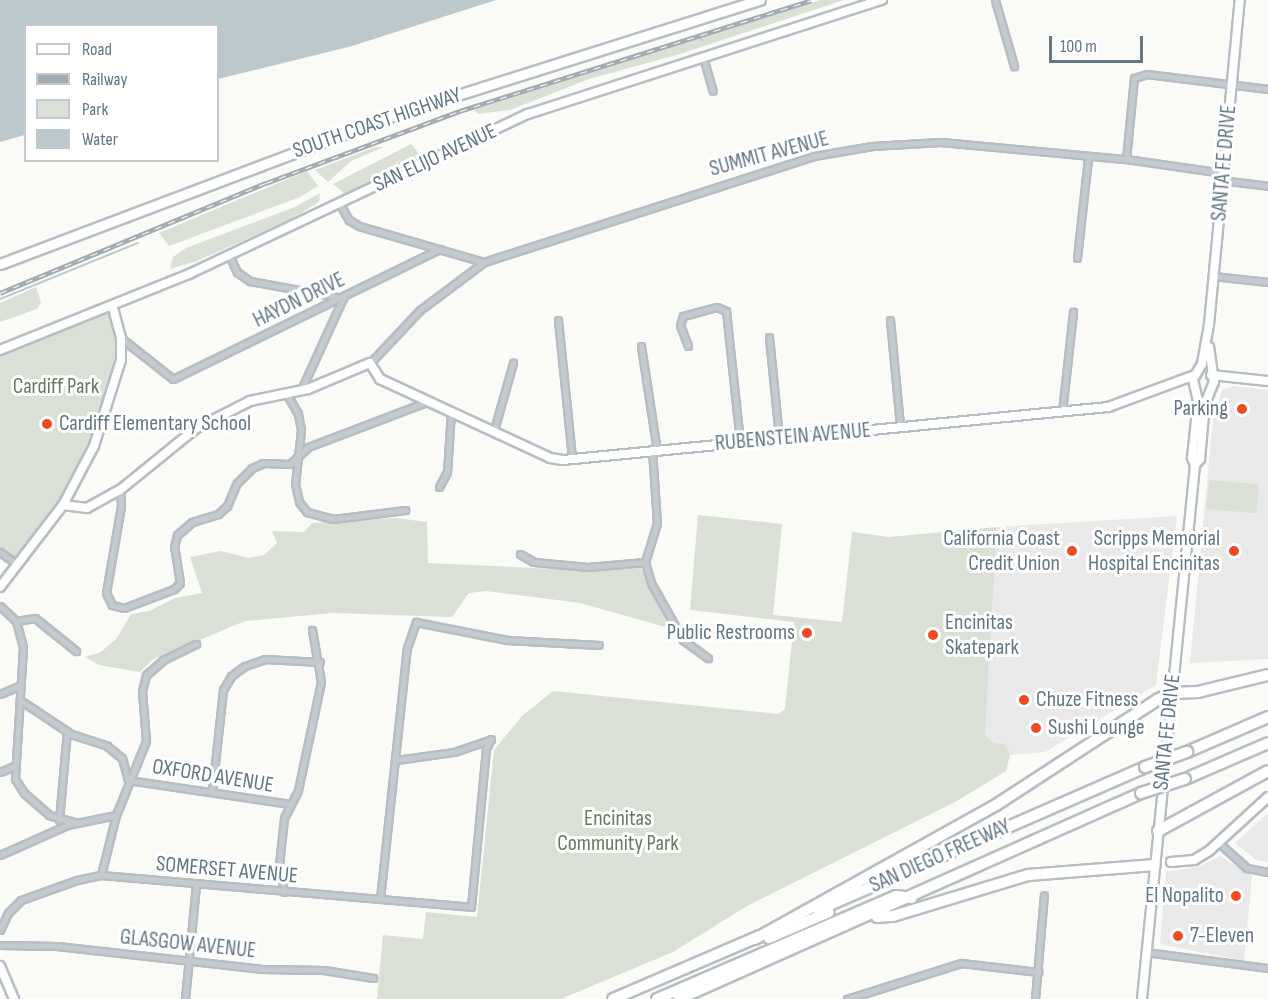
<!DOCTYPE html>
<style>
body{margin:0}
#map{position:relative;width:1268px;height:999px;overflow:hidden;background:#fafaf7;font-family:"Sofia Sans Condensed",sans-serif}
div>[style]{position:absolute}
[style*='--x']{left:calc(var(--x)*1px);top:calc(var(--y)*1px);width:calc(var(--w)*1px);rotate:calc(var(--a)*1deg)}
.built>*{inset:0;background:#e8e9e8}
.green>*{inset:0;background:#dae0d6;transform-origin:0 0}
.water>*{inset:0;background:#bbc9cc}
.stream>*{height:2px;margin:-1px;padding:0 1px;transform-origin:1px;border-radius:1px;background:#bbc9cc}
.roads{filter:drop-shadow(2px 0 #b7bec3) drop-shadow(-2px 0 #b7bec3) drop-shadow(0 2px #b7bec3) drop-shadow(0 -2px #b7bec3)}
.street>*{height:5px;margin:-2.5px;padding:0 2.5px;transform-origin:2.5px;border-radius:2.5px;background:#c5cace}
.secondary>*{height:8px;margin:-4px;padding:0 4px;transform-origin:4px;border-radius:4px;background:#fff}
.primary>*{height:9px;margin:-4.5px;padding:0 4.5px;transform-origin:4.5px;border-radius:4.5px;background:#fff}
.highway>*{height:10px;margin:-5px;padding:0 5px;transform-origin:5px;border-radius:5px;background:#fff}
.rail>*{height:4.5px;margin-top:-2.25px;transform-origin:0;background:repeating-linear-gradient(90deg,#fff 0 7px,#a4acb2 0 14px);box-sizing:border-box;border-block:2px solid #a4acb2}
.bridges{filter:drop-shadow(2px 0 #b6bbbf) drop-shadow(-2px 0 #b6bbbf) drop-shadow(0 2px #b6bbbf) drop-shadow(0 -2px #b6bbbf)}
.highway-bridge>*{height:10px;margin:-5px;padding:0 5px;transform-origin:5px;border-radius:5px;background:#fff}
.dots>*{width:16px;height:16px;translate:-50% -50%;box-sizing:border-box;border:3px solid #fff;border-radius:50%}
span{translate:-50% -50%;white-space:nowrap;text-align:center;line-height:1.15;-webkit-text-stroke:6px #fff;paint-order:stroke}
.street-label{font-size:22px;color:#637785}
.park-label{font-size:22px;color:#677b62}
.poi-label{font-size:22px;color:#637785}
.right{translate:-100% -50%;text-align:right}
.left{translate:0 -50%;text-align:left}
.legend{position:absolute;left:24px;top:24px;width:195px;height:138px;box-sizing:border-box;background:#fff;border:2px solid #c1c9ce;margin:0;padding:8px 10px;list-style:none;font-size:18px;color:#637785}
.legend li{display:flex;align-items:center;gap:12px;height:30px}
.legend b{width:30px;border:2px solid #c1c9ce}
.scale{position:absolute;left:1049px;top:36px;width:94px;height:27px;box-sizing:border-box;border:3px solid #637785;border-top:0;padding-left:8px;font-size:18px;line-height:21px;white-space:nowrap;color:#637785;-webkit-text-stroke:4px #fff;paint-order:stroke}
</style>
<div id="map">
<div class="built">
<div style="clip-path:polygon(1233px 386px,1268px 390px,1268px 659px,1190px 663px,1213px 419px,1222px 390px)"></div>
<div style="clip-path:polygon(1177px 516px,1156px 685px,1045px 752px,1010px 755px,1005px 745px,994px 743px,985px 735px,997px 527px)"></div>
<div style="clip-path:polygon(1268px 813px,1268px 862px,1256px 860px,1235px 843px)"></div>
<div style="clip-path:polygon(1220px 856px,1252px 876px,1244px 961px,1160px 944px,1166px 872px,1200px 866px)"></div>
</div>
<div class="green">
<div style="clip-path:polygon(820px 0,844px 0,680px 54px,589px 79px,510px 110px,478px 114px,474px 110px)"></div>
<div style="clip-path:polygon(411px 144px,421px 156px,420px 160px,345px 194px,333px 184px)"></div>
<div style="clip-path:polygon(375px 147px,384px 147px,351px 161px,328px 182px,315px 170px)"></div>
<div style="clip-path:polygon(307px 171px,318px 186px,300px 197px,169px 246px,159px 233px)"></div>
<div style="clip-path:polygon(320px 193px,319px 202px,291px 219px,197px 261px,170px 269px,173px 257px,186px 248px,295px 207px)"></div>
<div style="clip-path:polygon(36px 287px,41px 302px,37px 309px,0 322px,0 303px)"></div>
<div style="clip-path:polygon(112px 305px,122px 349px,108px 410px,74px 485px,19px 565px,0 552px,0 350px)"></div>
<div style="left:1209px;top:480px;width:50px;height:29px;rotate:5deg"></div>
<div style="clip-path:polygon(698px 515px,782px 524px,773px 615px,842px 622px,852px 532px,889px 537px,997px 527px,985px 735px,994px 743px,1005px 744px,1010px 755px,1006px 771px,957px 801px,747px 906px,673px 952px,561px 999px,377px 999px,383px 935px,423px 939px,426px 912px,477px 917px,494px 750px,522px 716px,553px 691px,778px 714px,785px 709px,794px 622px,690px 610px)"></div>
<div style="clip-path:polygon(396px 518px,427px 522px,428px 563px,598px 571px,640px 566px,669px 628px,580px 603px,486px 591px,469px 593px,452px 617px,333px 613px,245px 621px,152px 660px,140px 672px,99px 665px,85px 657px,101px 652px,117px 638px,131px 614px,149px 611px,175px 598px,202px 593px,190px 557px,221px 551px,249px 558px,264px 555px,277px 543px,272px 531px,304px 532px,312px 523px)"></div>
</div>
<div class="water">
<div style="clip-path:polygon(0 0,496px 0,352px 46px,218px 79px,218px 26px,26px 26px,25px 135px,0 142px)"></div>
</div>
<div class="stream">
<div style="--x:700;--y:38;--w:3;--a:45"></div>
<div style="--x:0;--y:299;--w:149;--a:-22.1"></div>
</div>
<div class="roads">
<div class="street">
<div style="--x:995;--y:0;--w:69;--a:73.9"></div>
<div style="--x:703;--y:57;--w:35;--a:74"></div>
<div style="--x:1126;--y:159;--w:81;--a:-84.4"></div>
<div style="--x:1134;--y:78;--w:14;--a:-17"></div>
<div style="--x:1147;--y:74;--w:122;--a:7.1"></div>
<div style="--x:339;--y:203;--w:20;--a:60"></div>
<div style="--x:349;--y:220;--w:12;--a:31"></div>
<div style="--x:359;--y:226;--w:130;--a:16.1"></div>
<div style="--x:229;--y:255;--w:19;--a:65"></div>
<div style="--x:237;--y:272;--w:16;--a:35"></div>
<div style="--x:250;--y:281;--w:95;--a:10.4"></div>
<div style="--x:343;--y:298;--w:99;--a:114.5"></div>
<div style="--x:1077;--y:258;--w:101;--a:-83.7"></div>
<div style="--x:1213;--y:276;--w:55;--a:6.2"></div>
<div style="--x:558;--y:320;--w:140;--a:84.2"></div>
<div style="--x:890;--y:320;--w:106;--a:84.6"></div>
<div style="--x:769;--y:337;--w:101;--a:84.3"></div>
<div style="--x:121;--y:338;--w:66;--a:38.3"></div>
<div style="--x:173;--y:379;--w:297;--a:-26"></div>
<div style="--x:641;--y:346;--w:105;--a:81.3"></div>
<div style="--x:688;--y:346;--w:22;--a:-111"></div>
<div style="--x:680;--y:325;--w:9;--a:-72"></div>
<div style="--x:683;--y:316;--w:35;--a:-15"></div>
<div style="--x:717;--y:307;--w:10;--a:24"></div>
<div style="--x:726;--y:311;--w:131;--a:83.9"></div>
<div style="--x:370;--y:363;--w:73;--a:-46.7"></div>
<div style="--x:420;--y:310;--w:80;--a:-36.9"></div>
<div style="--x:484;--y:262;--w:347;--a:-17.8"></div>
<div style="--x:814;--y:156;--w:59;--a:-9.8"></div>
<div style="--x:872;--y:146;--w:69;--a:-3.3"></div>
<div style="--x:941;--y:142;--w:186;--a:5.3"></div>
<div style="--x:1126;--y:159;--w:91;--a:8.2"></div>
<div style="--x:1216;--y:172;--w:16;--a:35"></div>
<div style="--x:1229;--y:181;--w:39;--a:7"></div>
<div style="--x:286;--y:393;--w:24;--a:60"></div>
<div style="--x:298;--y:414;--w:16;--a:79"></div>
<div style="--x:301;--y:430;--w:54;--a:96.3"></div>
<div style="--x:295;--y:484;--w:18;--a:77"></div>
<div style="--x:299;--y:502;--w:13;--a:51"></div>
<div style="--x:307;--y:512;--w:27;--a:15"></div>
<div style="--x:333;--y:519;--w:73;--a:-7.1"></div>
<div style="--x:1062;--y:412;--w:101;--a:-83.7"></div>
<div style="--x:494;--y:430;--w:70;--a:-74.2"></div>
<div style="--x:652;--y:450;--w:73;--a:86.1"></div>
<div style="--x:657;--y:523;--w:41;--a:107.1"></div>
<div style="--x:645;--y:562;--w:22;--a:74"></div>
<div style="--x:651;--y:583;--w:65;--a:60.7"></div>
<div style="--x:683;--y:640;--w:31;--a:36"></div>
<div style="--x:439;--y:487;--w:17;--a:-62"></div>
<div style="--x:447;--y:472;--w:61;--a:-86.2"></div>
<div style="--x:120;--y:490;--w:16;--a:86"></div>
<div style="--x:121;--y:506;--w:88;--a:99.8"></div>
<div style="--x:106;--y:593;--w:13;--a:63"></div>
<div style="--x:112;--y:605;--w:12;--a:14"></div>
<div style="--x:124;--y:608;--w:53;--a:-20.8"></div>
<div style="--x:174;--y:589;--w:8;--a:-45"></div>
<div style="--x:180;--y:583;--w:36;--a:-99"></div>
<div style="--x:174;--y:547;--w:12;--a:-76"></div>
<div style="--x:177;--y:535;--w:20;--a:-41"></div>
<div style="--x:192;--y:522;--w:27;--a:-17"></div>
<div style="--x:218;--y:514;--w:12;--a:-42"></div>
<div style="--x:227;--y:506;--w:25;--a:-67"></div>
<div style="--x:237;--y:483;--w:21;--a:-45"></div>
<div style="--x:252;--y:468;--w:12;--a:-24"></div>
<div style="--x:263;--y:463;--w:27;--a:2"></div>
<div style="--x:290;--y:464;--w:25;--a:-43"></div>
<div style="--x:308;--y:447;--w:129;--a:-20.8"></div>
<div style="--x:0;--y:552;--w:22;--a:36"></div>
<div style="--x:520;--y:554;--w:16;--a:30"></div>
<div style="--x:534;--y:562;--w:54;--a:5.3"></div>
<div style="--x:588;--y:567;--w:57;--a:-5"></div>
<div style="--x:0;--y:606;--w:22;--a:43"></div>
<div style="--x:16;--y:621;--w:27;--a:75"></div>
<div style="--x:23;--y:647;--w:132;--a:93.5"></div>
<div style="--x:15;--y:779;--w:17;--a:57"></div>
<div style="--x:24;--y:793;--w:33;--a:41"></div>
<div style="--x:49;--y:815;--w:29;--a:16"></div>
<div style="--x:16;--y:621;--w:19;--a:-9"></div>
<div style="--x:35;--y:618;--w:53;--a:38.8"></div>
<div style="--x:0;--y:694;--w:21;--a:-23"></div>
<div style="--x:20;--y:700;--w:61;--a:33.7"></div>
<div style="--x:71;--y:734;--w:38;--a:18"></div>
<div style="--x:107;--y:746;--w:19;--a:39"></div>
<div style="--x:122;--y:758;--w:23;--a:75"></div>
<div style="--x:128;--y:780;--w:164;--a:8.4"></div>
<div style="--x:396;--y:760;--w:59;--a:-7.9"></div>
<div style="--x:454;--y:752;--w:39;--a:-19"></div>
<div style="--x:0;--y:772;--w:15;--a:-23"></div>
<div style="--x:212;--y:791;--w:102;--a:-83.8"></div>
<div style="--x:223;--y:690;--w:16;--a:-60"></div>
<div style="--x:231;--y:676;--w:17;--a:-36"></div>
<div style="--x:245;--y:666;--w:21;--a:-19"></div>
<div style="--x:265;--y:659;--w:55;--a:3.1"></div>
<div style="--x:59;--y:820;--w:89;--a:-84.9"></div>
<div style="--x:1219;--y:843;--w:38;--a:42"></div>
<div style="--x:1247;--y:868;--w:21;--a:11"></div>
<div style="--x:0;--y:855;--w:73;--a:-24.1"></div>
<div style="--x:67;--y:825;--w:50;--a:-11.5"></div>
<div style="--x:101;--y:875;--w:62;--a:-76"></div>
<div style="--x:116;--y:815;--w:80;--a:-67.9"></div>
<div style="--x:146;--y:741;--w:50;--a:-94.6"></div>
<div style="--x:142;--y:691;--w:16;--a:-76"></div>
<div style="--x:146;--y:675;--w:23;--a:-41"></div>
<div style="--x:163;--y:660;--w:37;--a:-26"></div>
<div style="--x:284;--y:892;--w:27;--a:-100"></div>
<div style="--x:279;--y:865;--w:47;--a:-83.9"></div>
<div style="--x:284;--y:818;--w:31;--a:-63"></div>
<div style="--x:298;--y:790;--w:110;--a:-78"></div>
<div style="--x:321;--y:682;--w:53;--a:-99.8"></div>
<div style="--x:380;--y:899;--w:252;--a:-83.9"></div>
<div style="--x:407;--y:648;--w:28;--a:-71"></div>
<div style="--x:416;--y:622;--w:93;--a:11.2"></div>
<div style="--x:507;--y:640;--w:92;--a:3.1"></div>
<div style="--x:0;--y:930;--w:19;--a:-65"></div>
<div style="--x:8;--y:913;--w:18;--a:-45"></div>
<div style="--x:21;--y:900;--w:59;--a:-19.7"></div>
<div style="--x:77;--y:880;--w:25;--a:-12"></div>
<div style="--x:101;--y:875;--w:371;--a:4.9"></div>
<div style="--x:471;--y:907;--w:160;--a:-84.6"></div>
<div style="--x:486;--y:748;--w:10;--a:-61"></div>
<div style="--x:0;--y:945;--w:57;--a:1"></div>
<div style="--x:57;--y:946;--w:205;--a:6.4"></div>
<div style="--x:261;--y:969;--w:63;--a:0.9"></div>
<div style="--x:324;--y:970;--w:50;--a:9.3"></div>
<div style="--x:1146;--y:952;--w:123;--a:7.5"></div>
<div style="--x:185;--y:999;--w:115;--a:-84.5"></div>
<div style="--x:847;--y:999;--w:120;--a:-17.5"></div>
<div style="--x:961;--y:963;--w:78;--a:6.7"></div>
<div style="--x:1035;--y:999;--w:104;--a:-85.1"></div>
</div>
<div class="secondary">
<div style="--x:0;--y:350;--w:204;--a:-21.9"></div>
<div style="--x:189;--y:274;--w:375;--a:-25.3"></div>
<div style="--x:528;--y:114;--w:372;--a:-17.9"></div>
<div style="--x:1211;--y:375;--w:57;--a:6"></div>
<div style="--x:1195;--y:465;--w:8;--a:-50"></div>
<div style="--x:1200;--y:459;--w:55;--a:-84.8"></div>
<div style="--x:1205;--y:404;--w:24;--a:-68"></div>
<div style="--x:1214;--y:382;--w:35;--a:-98"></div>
<div style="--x:63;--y:505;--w:24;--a:7"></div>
<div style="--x:87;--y:508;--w:38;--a:-29"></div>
<div style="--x:120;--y:490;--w:97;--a:-39.1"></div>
<div style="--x:195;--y:429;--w:62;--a:-27"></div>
<div style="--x:250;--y:401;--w:59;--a:-11.7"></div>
<div style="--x:308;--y:389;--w:67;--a:-22.8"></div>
<div style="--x:370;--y:363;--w:19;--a:58"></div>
<div style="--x:380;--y:379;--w:187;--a:24.9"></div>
<div style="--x:550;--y:458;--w:13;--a:9"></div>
<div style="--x:563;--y:460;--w:548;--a:-5.55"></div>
<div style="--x:1108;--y:407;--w:93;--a:-20.2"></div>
<div style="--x:0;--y:587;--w:103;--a:-52.5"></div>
<div style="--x:63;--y:505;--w:67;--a:-62.3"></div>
<div style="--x:94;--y:446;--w:90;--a:-72.6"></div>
<div style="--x:121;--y:360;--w:22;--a:-90"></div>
<div style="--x:121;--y:338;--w:34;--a:-105"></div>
<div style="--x:1171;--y:862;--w:23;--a:-5"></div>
<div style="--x:1194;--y:860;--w:17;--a:-31"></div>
<div style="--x:1209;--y:851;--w:80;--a:-42.5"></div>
<div style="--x:0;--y:966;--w:36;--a:67"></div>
<div style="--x:1142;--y:999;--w:537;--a:-84.33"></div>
<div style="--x:1195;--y:465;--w:8;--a:-113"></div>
<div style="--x:1192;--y:458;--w:57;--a:-84"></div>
<div style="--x:1198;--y:401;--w:23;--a:-103"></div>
<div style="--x:1193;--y:379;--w:17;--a:-59"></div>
<div style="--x:1202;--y:364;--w:40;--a:-80"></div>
<div style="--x:1209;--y:325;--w:326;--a:-84.6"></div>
</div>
<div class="primary">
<div style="--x:0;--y:264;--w:418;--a:-20.7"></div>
<div style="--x:391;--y:116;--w:387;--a:-17.5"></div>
</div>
<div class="highway">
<div style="--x:1187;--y:752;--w:88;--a:-23.4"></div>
<div style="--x:1185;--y:779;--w:90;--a:-23.4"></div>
<div style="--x:1158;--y:831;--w:125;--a:-28.6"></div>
<div style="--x:818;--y:910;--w:357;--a:-23.6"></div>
<div style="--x:877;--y:917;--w:16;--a:-4"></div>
<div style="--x:893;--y:916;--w:141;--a:-16.9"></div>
<div style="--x:1028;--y:875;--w:127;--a:-4.5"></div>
<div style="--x:769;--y:938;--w:65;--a:-23.4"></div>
<div style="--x:755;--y:939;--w:276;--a:-29.1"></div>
<div style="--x:996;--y:805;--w:192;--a:-33.1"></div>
<div style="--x:1157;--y:700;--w:16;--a:-27"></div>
<div style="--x:1171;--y:693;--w:27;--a:-2"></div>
<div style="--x:1198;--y:692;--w:72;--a:-13.7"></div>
<div style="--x:613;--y:999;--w:160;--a:-23.2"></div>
<div style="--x:657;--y:999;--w:260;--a:-23.3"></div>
<div style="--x:896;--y:896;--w:16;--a:7"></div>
<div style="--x:679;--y:999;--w:506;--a:-24.03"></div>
</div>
</div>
<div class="rail">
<div style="--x:0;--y:293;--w:288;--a:-22.5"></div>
<div style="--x:266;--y:183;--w:207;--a:-20.4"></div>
<div style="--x:460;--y:111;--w:368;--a:-17.5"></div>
</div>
<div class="bridges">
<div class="highway-bridge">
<div style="--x:1145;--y:767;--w:45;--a:-19.7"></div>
<div style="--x:1141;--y:793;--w:46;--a:-17.7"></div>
</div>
</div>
<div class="dots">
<div style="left:1242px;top:409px;background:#ef4b22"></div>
<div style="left:47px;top:424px;background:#ef4b22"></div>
<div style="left:1072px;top:551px;background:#ef4b22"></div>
<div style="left:1234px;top:551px;background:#ef4b22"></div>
<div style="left:807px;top:633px;background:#ef4b22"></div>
<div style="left:933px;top:635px;background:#ef4b22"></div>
<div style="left:1024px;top:700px;background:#ef4b22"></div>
<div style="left:1036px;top:728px;background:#ef4b22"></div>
<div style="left:1236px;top:896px;background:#ef4b22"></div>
<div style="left:1178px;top:936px;background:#ef4b22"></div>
</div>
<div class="street-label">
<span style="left:377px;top:123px;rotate:-19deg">SOUTH COAST HIGHWAY</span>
<span style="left:769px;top:154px;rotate:-15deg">SUMMIT AVENUE</span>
<span style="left:435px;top:158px;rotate:-25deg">SAN ELIJO AVENUE</span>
<span style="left:1224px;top:163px;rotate:-85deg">SANTA FE DRIVE</span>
<span style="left:299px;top:300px;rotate:-26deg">HAYDN DRIVE</span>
<span style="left:793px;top:437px;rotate:-5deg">RUBENSTEIN AVENUE</span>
<span style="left:1167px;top:732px;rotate:-84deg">SANTA FE DRIVE</span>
<span style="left:213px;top:776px;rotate:9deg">OXFORD AVENUE</span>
<span style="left:940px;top:856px;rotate:-24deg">SAN DIEGO FREEWAY</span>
<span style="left:227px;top:870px;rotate:5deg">SOMERSET AVENUE</span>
<span style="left:188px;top:944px;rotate:6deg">GLASGOW AVENUE</span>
</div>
<div class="park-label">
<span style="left:56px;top:387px">Cardiff Park</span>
<span style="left:618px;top:831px">Encinitas<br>Community Park</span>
</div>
<div class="poi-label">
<span class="right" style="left:1228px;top:409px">Parking</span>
<span class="left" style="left:59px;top:424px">Cardiff Elementary School</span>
<span class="right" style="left:1060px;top:551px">California Coast<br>Credit Union</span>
<span class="right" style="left:1220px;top:551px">Scripps Memorial<br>Hospital Encinitas</span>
<span class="left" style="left:945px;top:635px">Encinitas<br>Skatepark</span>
<span class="right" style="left:795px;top:633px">Public Restrooms</span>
<span class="left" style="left:1036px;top:700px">Chuze Fitness</span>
<span class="left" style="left:1048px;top:728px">Sushi Lounge</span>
<span class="right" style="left:1224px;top:896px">El Nopalito</span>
<span class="left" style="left:1190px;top:936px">7-Eleven</span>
</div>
<ul class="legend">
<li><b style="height:8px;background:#fff"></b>Road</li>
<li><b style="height:8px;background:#a4acb2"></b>Railway</li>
<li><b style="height:16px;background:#dae0d6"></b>Park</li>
<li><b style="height:16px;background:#bbc9cc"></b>Water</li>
</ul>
<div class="scale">100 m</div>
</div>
